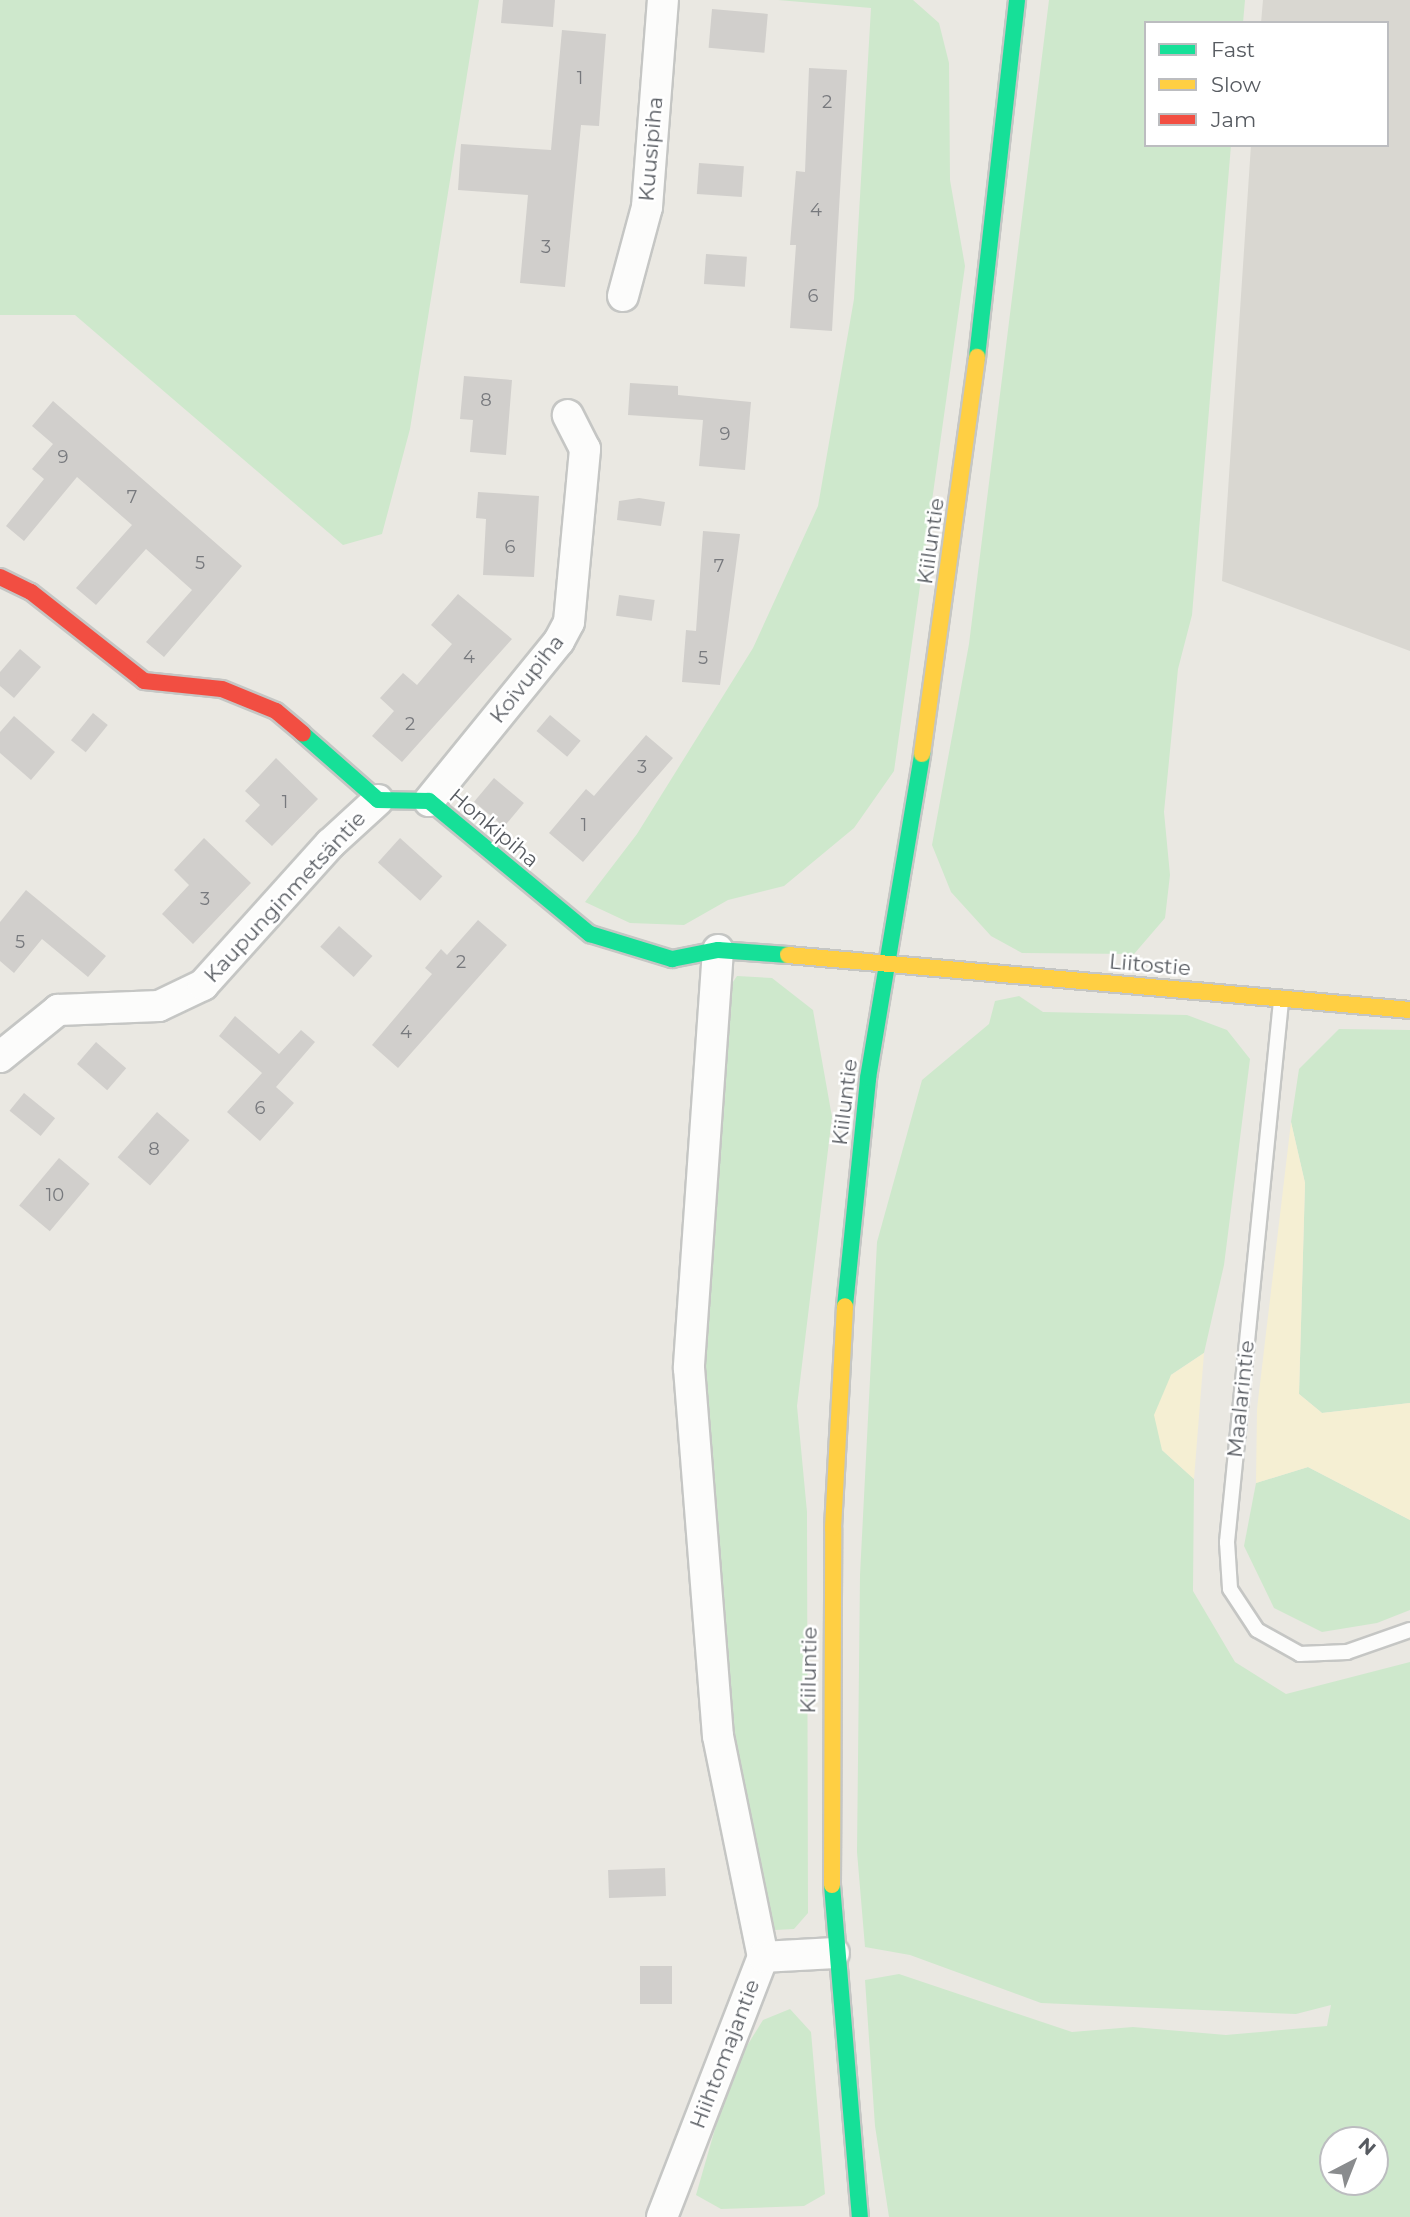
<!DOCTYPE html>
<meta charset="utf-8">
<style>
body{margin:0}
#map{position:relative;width:1410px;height:2217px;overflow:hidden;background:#eae8e2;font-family:Montserrat,sans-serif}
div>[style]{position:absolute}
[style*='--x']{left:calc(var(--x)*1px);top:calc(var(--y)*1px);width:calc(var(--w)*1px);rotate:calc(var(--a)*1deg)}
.industrial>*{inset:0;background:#d9d7d1}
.green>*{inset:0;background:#cee8cc}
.sand>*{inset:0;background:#f5efd3}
.building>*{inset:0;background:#d1cfcc;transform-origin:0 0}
.roads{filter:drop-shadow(2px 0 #c5c6c4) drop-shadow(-2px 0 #c5c6c4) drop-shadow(0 2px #c5c6c4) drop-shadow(0 -2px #c5c6c4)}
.lane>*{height:14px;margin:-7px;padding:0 7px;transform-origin:7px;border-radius:7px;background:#fcfcfb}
.street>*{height:30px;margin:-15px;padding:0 15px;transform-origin:15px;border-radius:15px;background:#fcfcfb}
.fast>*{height:16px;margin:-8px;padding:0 8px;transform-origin:8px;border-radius:8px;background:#16e098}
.slow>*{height:16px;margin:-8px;padding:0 8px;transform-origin:8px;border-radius:8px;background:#ffcf43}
.jam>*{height:16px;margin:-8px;padding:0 8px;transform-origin:8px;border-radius:8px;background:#f24e42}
span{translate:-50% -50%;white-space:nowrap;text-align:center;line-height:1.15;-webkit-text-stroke:5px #fff;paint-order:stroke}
.number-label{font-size:18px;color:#77797d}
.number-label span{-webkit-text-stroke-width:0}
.street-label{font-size:21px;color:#575b61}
.legend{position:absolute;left:1144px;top:21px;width:245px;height:126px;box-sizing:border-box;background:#fff;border:2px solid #bcbdc0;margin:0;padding:9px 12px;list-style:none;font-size:21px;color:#575b61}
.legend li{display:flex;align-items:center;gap:14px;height:35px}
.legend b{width:35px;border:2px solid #bcbdc0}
.north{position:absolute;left:1319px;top:2126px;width:70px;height:70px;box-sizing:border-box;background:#fff;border:2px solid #bcbdc0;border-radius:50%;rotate:42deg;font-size:19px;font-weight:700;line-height:28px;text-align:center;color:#575b61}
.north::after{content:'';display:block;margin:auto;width:24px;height:32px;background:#8a8c8e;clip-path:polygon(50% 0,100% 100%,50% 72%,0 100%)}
</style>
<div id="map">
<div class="industrial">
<div style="clip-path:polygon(1263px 0,1410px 0,1410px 651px,1222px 581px,1251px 145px,1387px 145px,1387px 23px,1261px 23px)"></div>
</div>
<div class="green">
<div style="clip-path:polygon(0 0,479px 0,410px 429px,382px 534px,343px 545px,75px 315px,0 315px)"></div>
<div style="clip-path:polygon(778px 0,913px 0,939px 23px,949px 63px,950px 180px,965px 266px,894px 771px,854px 828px,784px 886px,728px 900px,684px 925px,630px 923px,585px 902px,637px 834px,753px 648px,818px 506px,854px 299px,871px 8px)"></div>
<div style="clip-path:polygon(1049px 0,1245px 0,1243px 23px,1146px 23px,1146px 145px,1231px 145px,1192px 615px,1178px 669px,1164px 812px,1170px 875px,1165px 918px,1134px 954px,1022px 953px,991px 936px,951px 892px,932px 845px,969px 644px)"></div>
<div style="clip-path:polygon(737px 976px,772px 978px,813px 1010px,832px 1117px,797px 1406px,807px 1512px,808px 1913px,794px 1929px,775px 1930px,764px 1913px,729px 1742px,704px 1448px,704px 1310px,724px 995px)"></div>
<div style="clip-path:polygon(evenodd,1019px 996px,1043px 1012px,1187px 1015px,1227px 1030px,1250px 1059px,1224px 1265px,1204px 1353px,1171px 1375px,1162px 1450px,1194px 1479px,1193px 1591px,1235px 1662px,1286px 1694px,1410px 1662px,1410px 2217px,889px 2217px,875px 2126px,865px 1980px,899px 1974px,1072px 2032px,1133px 2027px,1226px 2035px,1327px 2026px,1331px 2005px,1296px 2014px,1041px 2003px,910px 1955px,865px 1947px,857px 1852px,860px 1575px,877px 1242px,922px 1080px,989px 1024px,995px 1001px,1019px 996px,1333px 2140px,1375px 2140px,1375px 2182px,1333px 2182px,1333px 2140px)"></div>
<div style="clip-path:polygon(1339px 1029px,1410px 1030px,1410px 1403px,1322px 1413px,1299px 1394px,1305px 1183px,1291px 1122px,1299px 1069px)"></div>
<div style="clip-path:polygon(1308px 1467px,1410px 1520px,1410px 1610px,1377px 1623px,1322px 1632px,1274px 1608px,1244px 1546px,1256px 1483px)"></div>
<div style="clip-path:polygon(790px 2009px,811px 2032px,825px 2194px,804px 2206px,721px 2209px,696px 2195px,732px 2070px,763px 2020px)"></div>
</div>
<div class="sand">
<div style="clip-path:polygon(1291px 1122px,1305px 1183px,1299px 1394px,1322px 1413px,1410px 1403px,1410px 1520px,1308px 1467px,1256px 1483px,1257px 1409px)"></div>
<div style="clip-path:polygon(1204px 1353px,1194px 1479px,1162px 1450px,1154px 1415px,1171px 1375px)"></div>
</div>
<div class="building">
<div style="clip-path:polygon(503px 0,555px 0,553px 27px,501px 23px)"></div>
<div style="left:712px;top:9px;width:56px;height:39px;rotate:5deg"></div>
<div style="clip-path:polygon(562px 30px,606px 34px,599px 126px,581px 125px,565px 287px,520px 283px,528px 195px,458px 190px,461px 144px,551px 150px)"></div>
<div style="clip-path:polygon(809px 68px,847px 70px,832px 331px,790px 328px,796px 245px,790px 245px,796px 171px,805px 172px)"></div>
<div style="left:699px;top:163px;width:45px;height:31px;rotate:4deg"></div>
<div style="left:706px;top:254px;width:41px;height:30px;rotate:4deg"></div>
<div style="clip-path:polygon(464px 376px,512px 380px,506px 455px,470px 452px,473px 420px,460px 419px)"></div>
<div style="clip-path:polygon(630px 383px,678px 386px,678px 395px,751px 402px,745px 470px,699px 466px,703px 420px,628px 415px)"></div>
<div style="clip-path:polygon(53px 401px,242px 566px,164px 657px,146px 642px,192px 590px,146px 549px,96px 605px,76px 588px,132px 525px,77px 477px,24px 541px,6px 526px,44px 479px,32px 469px,53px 444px,32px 426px)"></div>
<div style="clip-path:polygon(478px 492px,539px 496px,534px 577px,483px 575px,486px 519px,476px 518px)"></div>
<div style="clip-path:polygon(639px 498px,665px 502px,661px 526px,617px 520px,619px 501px)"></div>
<div style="clip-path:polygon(703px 531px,740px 534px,720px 685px,682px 682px,686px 630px,696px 631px)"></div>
<div style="clip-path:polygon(458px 594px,512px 639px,402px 762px,372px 736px,394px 711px,380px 698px,403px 673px,417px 685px,452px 644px,431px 625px)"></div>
<div style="left:619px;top:595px;width:36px;height:21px;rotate:8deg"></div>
<div style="clip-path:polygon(20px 649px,41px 667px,14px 698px,0 686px,0 672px)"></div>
<div style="left:93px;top:713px;width:19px;height:35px;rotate:39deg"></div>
<div style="left:550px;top:715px;width:40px;height:21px;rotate:40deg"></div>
<div style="clip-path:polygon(14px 716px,55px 752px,31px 780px,0 753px,0 732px)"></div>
<div style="clip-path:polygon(646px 735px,673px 758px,583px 862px,549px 833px,586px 789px,594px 796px)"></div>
<div style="clip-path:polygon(276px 758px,318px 799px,272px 846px,245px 821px,260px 805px,245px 791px)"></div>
<div style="left:494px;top:778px;width:39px;height:31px;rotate:40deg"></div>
<div style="clip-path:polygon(204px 838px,251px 883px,193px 944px,162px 914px,189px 885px,174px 870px)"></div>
<div style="left:400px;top:838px;width:57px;height:33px;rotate:42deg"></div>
<div style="clip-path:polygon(26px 890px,106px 956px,88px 977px,42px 939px,14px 973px,0 961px,0 922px)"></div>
<div style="clip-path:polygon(478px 920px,507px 945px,398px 1068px,372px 1045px,432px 974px,425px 968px,441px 949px,447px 955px)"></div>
<div style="left:339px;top:926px;width:45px;height:28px;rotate:42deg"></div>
<div style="clip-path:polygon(235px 1016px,279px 1054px,301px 1030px,315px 1042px,276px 1087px,294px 1103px,260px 1141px,227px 1112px,262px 1073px,219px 1036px)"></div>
<div style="left:96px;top:1042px;width:40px;height:29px;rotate:41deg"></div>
<div style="left:24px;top:1093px;width:40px;height:23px;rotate:39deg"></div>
<div style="left:157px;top:1112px;width:43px;height:60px;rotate:41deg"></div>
<div style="left:59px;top:1158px;width:40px;height:62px;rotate:40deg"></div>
<div style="left:665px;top:1868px;width:28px;height:57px;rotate:88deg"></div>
<div style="left:640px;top:1966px;width:32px;height:38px"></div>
</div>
<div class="roads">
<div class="lane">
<div style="--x:1281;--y:1001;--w:544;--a:95.7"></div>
<div style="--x:1227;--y:1542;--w:47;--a:86.3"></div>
<div style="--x:1230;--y:1589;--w:49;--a:56.6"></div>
<div style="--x:1257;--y:1630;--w:49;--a:29.2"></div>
<div style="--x:1300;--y:1654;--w:47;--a:-2.4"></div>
<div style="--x:1347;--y:1652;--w:67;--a:-19.2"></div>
</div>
<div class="street">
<div style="--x:623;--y:296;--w:92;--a:-74.9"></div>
<div style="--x:647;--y:207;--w:208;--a:-85.6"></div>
<div style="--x:429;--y:801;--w:206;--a:-50.9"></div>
<div style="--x:559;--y:641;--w:21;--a:-62"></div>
<div style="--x:569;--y:622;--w:174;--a:-84.7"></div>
<div style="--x:585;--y:449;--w:38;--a:-117"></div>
<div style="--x:718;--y:950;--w:419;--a:94"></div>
<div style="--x:689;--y:1368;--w:369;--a:85.5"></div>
<div style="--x:718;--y:1736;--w:226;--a:78.5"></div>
<div style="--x:0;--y:1057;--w:75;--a:-39"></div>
<div style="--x:58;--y:1010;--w:101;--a:-2.3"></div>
<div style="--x:159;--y:1006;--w:49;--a:-25.5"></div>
<div style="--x:203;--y:985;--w:190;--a:-48"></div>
<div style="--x:330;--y:844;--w:65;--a:-42.5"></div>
<div style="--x:662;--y:2217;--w:279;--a:-68.8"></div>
<div style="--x:763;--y:1957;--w:71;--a:-3.2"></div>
</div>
<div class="fast">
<div style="--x:977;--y:357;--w:359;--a:-83.6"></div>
<div style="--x:303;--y:734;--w:100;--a:41.3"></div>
<div style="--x:378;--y:800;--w:51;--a:1.1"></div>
<div style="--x:429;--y:801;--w:209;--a:39.6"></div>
<div style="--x:590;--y:934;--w:86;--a:17"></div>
<div style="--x:672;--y:959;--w:47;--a:-11.1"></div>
<div style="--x:718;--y:950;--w:70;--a:4.1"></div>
<div style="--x:845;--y:1306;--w:229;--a:-84.2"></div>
<div style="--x:868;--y:1078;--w:328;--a:-80.5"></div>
<div style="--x:832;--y:1885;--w:333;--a:85.2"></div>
</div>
<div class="slow">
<div style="--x:922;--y:754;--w:401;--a:-82.1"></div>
<div style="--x:788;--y:955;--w:624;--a:5.05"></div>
<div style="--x:832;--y:1885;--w:357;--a:-89.8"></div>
<div style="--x:833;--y:1528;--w:222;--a:-86.9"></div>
</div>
<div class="jam">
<div style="--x:0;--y:577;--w:34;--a:26"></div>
<div style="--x:31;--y:592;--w:144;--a:38.2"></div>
<div style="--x:144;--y:681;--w:78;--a:5.9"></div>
<div style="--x:222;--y:689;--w:58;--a:22.2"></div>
<div style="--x:276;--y:711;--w:35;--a:40"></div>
</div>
</div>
<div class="number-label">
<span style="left:580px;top:78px">1</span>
<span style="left:827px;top:102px">2</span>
<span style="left:816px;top:210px">4</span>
<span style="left:546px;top:247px">3</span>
<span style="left:813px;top:296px">6</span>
<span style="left:486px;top:400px">8</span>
<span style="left:725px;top:434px">9</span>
<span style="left:63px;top:457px">9</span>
<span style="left:132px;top:497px">7</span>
<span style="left:510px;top:547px">6</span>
<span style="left:200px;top:563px">5</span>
<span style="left:719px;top:566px">7</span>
<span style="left:469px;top:657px">4</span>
<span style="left:703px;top:658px">5</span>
<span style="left:410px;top:724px">2</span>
<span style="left:642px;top:767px">3</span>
<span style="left:285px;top:802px">1</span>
<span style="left:584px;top:825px">1</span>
<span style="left:205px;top:899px">3</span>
<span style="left:20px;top:942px">5</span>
<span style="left:461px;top:962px">2</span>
<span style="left:406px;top:1032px">4</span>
<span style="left:260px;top:1108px">6</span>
<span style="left:154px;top:1149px">8</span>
<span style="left:55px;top:1195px">10</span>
</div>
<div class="street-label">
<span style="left:651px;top:149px;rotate:-85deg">Kuusipiha</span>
<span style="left:931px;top:541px;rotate:-82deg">Kiiluntie</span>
<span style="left:527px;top:679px;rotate:-52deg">Koivupiha</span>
<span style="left:494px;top:828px;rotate:40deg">Honkipiha</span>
<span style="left:285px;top:897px;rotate:-47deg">Kaupunginmetsäntie</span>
<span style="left:1150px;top:965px;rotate:5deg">Liitostie</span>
<span style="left:845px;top:1102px;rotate:-83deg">Kiiluntie</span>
<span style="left:1241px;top:1399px;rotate:-84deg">Maalarintie</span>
<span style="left:809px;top:1670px;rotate:-89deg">Kiiluntie</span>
<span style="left:725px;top:2054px;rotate:-69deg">Hiihtomajantie</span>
</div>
<ul class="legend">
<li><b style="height:9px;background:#16e098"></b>Fast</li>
<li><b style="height:9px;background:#ffcf43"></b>Slow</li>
<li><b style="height:9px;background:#f24e42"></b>Jam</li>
</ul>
<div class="north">N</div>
</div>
